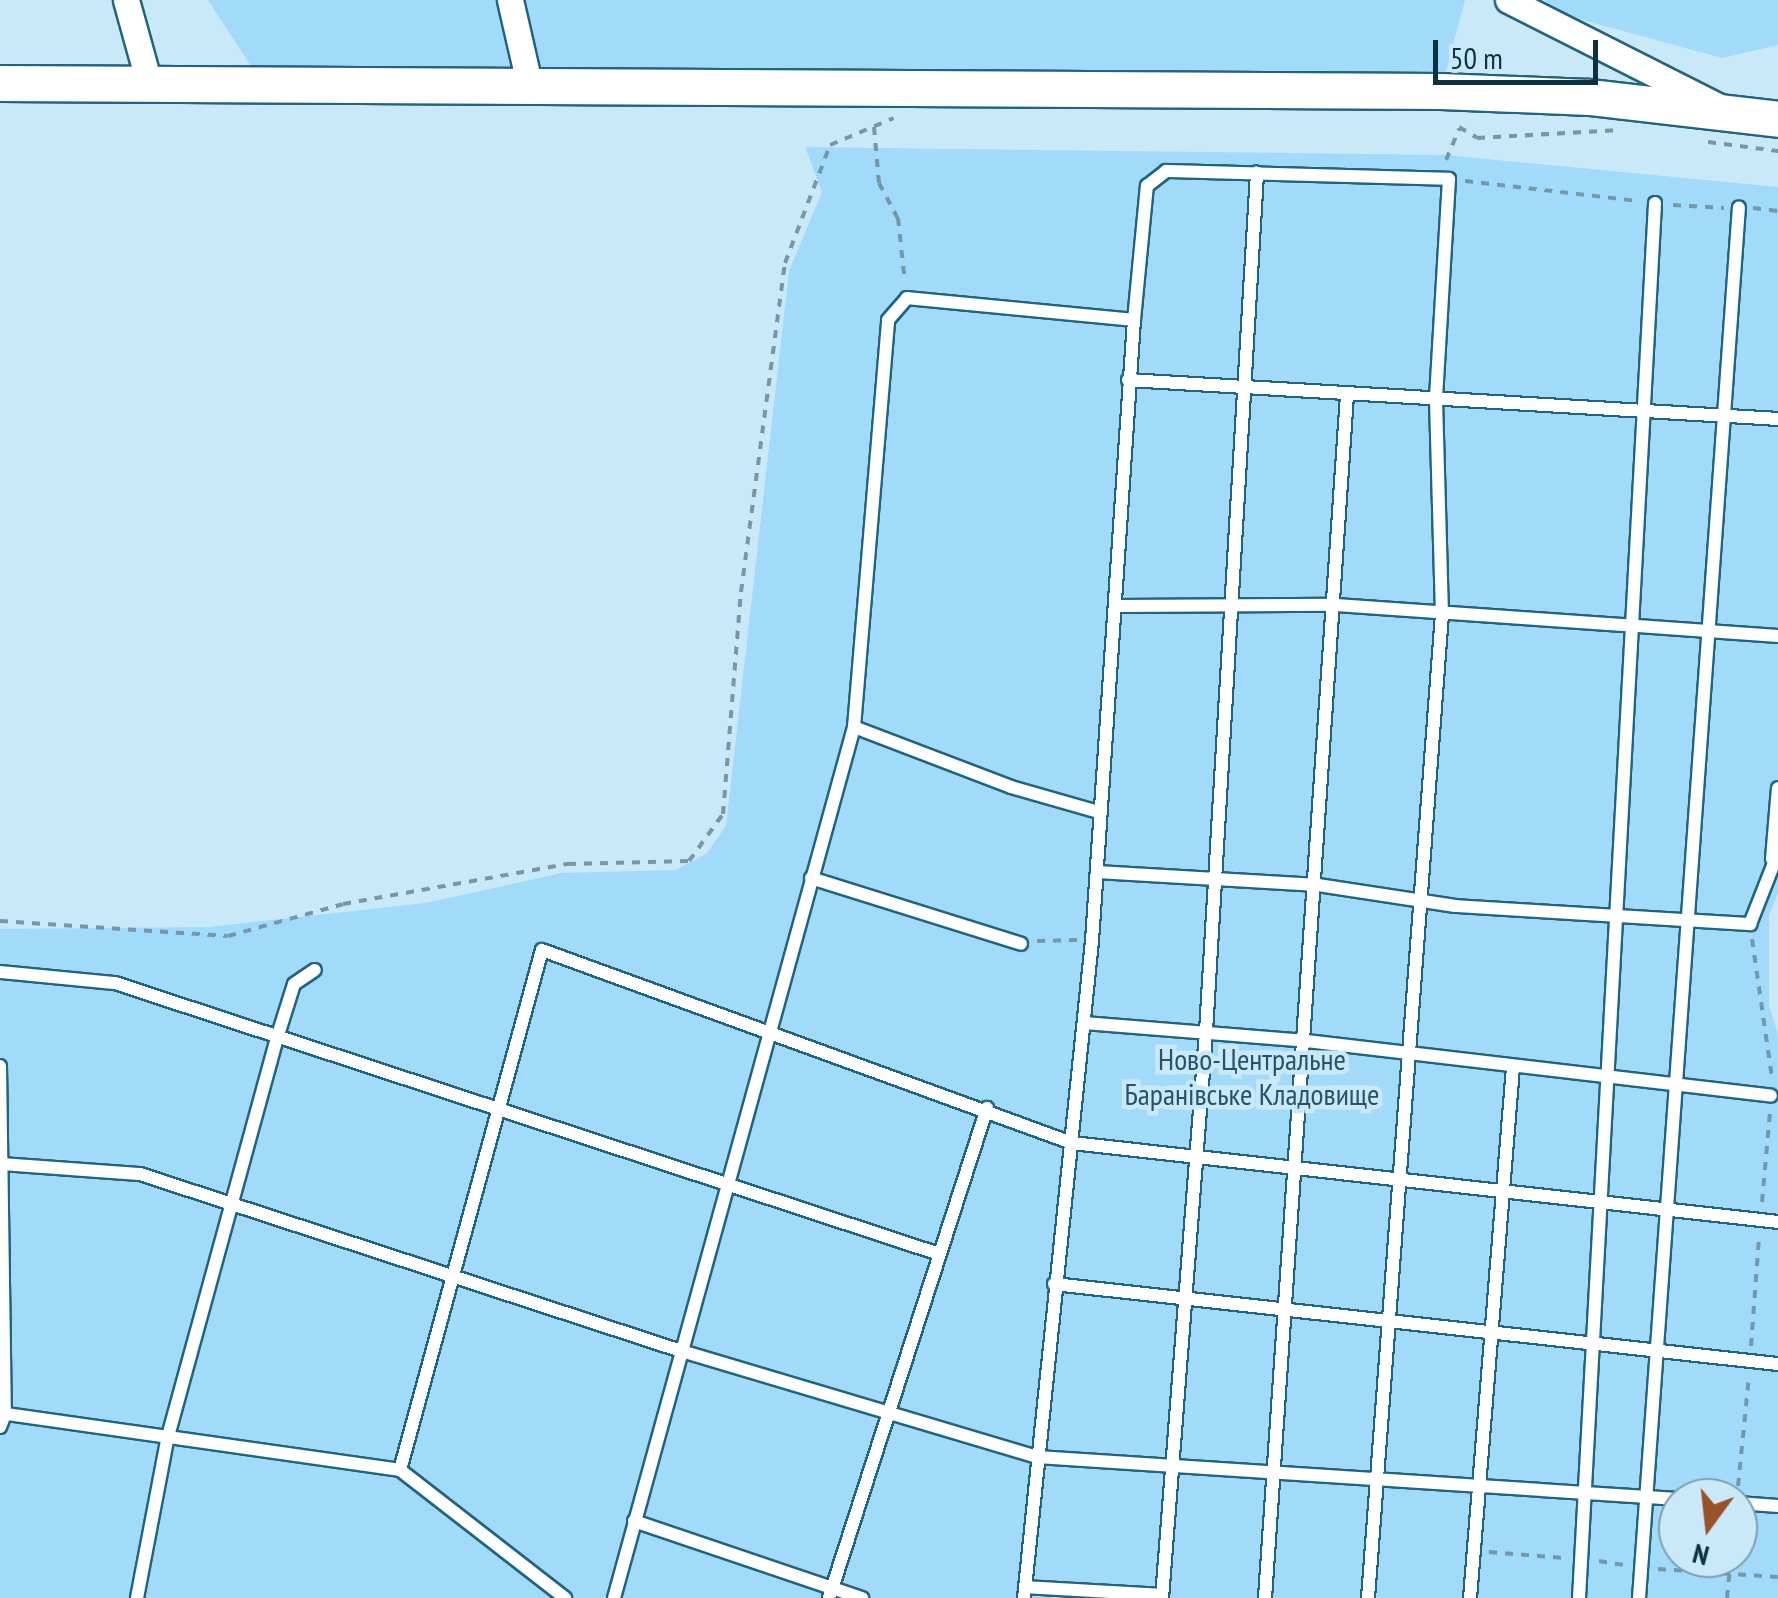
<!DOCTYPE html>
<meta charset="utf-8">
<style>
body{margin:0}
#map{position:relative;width:1778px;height:1598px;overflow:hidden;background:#c9e9f9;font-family:"PT Sans Narrow",sans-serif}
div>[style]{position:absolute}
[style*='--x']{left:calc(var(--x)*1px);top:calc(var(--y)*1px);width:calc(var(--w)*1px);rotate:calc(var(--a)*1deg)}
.green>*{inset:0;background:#a1dbf9}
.path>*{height:4px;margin-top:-2px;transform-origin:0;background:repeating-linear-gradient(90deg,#7597a7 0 8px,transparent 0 16px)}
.roads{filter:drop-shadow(2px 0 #216480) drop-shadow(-2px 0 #216480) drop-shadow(0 2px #216480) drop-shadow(0 -2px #216480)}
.service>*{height:12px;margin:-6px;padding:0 6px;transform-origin:6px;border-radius:6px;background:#fff}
.minor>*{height:25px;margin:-12.5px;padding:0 12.5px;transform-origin:12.5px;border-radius:12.5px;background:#fff}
.secondary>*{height:35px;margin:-17.5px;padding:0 17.5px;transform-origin:17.5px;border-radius:17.5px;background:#fff}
span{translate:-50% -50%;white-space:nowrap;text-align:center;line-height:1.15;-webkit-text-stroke:9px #c9e9f9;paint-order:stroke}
.park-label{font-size:30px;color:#285367}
.north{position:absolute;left:1658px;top:1478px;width:100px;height:100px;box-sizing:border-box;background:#c9e9f9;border:2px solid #7d9faf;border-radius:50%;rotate:195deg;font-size:28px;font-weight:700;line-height:40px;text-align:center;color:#0c3141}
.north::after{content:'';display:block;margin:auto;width:35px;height:45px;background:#985328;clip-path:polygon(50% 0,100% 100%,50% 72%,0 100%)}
.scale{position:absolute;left:1433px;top:40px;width:165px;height:45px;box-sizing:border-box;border:5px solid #0c3141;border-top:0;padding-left:12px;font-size:30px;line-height:35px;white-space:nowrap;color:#0c3141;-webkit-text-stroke:8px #c9e9f9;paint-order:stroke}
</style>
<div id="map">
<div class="green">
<div style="clip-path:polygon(208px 0,1465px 0,1441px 91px,262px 83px)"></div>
<div style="clip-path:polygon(1544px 0,1778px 0,1778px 45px,1722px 58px,1568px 16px)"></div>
<div style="clip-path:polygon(evenodd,805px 147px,1445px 155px,1778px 187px,1778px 893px,1769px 915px,1769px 1005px,1778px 1034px,1778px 1598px,0 1598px,0 929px,209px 927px,425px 903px,562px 873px,676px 870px,707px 853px,726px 826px,789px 271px,822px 192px,805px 147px,1678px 1498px,1738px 1498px,1738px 1558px,1678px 1558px,1678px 1498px)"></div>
</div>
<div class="path">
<div style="--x:874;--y:127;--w:56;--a:84.9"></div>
<div style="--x:879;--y:183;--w:40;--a:62"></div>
<div style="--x:898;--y:218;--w:64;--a:83.8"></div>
<div style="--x:1459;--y:127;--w:21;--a:31"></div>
<div style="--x:1477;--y:138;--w:143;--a:-3.2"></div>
<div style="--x:1708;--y:142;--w:71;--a:7.3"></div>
<div style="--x:1446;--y:160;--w:34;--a:-67"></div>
<div style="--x:1465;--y:181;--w:175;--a:6.6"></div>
<div style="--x:1673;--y:205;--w:51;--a:3.4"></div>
<div style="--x:1753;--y:208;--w:25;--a:7"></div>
<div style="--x:0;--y:921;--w:228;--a:3.8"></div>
<div style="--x:228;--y:936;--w:119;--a:-15.5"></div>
<div style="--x:343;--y:904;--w:229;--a:-10.1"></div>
<div style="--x:568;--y:864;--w:121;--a:-1.4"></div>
<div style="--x:689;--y:861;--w:58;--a:-54.1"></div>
<div style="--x:723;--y:814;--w:223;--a:-85.4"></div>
<div style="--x:741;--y:592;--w:332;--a:-82.4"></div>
<div style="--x:785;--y:263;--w:126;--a:-69.1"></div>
<div style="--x:830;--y:145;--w:69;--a:-22.9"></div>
<div style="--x:1752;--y:939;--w:139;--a:81.8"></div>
<div style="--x:1037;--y:941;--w:40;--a:-1.4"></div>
<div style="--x:1762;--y:1202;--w:90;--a:-84.9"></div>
<div style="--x:1751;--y:1346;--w:110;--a:-85.8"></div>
<div style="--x:1738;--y:1486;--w:111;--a:-84.3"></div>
<div style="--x:1489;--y:1552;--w:75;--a:4.6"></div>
<div style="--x:1599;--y:1561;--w:25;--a:9"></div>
<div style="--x:1658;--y:1569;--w:120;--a:3.8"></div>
<div style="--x:1727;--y:1598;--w:40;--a:-84.3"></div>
</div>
<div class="roads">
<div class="service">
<div style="--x:1134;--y:320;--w:135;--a:-84.5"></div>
<div style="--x:1147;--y:186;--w:24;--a:-38"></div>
<div style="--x:1166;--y:171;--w:283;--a:1.6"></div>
<div style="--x:1449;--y:179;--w:221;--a:93.4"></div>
<div style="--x:1436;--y:400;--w:214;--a:88.4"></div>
<div style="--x:1442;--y:614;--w:987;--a:94.3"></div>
<div style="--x:1128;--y:380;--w:651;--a:3.43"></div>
<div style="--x:1117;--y:606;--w:219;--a:-0.3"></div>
<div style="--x:1336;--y:605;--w:443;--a:4"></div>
<div style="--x:854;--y:727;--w:168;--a:20.9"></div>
<div style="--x:1011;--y:787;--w:91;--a:15.9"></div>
<div style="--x:1772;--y:859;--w:71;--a:-85.2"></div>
<div style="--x:1097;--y:872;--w:221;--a:3.4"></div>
<div style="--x:1318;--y:885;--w:139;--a:8.7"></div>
<div style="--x:1455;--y:906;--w:296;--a:3.5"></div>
<div style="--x:1750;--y:924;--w:76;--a:-68.5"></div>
<div style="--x:811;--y:878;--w:220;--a:17.4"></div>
<div style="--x:0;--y:972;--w:116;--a:5.5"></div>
<div style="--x:115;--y:983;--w:864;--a:18.2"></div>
<div style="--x:1084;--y:1023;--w:223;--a:4.6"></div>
<div style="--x:1306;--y:1041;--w:468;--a:6.7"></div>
<div style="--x:0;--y:1066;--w:348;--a:89.2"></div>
<div style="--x:5;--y:1414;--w:14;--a:111"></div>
<div style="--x:0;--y:1164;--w:140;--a:4.1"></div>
<div style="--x:140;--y:1174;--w:566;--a:18.11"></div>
<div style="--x:678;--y:1350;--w:375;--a:16.6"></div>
<div style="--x:1037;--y:1457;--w:642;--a:3.75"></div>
<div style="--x:1054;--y:1284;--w:728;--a:6.31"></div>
<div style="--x:0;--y:1413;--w:404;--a:8.1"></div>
<div style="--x:400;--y:1470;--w:209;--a:37.8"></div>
<div style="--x:400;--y:1470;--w:539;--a:-74.73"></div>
<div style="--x:542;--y:950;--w:564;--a:20.01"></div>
<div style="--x:1072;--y:1143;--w:710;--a:6.38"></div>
<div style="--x:1738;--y:1503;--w:40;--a:4.3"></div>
<div style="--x:634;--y:1521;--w:241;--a:18.7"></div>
<div style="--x:1025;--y:1587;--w:137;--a:3.3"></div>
<div style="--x:137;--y:1598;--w:161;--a:-79.2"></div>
<div style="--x:167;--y:1440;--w:420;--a:-74.7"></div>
<div style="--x:278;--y:1035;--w:53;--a:-72.6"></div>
<div style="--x:294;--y:984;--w:25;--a:-34"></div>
<div style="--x:614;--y:1598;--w:903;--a:-74.59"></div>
<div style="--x:854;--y:727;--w:408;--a:-85.2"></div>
<div style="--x:888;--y:320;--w:29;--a:-49"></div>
<div style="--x:907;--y:298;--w:228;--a:5.5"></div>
<div style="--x:1134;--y:320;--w:622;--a:93.87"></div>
<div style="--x:1092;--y:941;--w:661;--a:95.91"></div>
<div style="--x:829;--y:1598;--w:515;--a:-72.13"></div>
<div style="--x:1162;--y:1598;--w:568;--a:-85.55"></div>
<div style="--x:1206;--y:1032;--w:861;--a:-86.6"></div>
<div style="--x:1265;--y:1598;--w:1205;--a:-86.1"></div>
<div style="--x:1470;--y:1598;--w:533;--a:-85.37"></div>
<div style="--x:1579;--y:1598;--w:1397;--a:-86.88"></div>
<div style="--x:1639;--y:1598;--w:1394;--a:-85.89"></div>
</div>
<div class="minor">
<div style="--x:126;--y:0;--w:86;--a:74.5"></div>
<div style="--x:510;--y:0;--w:85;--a:77.1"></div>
<div style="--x:1508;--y:0;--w:235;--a:26.8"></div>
</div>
<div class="secondary">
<div style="--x:0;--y:83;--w:1441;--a:0.32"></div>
<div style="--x:1441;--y:91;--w:148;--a:2.3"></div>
<div style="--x:1589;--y:97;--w:190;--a:6.6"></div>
</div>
</div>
<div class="park-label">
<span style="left:1252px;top:1076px">Ново-Центральне<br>Баранівське Кладовище</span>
</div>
<div class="north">N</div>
<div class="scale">50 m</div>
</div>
